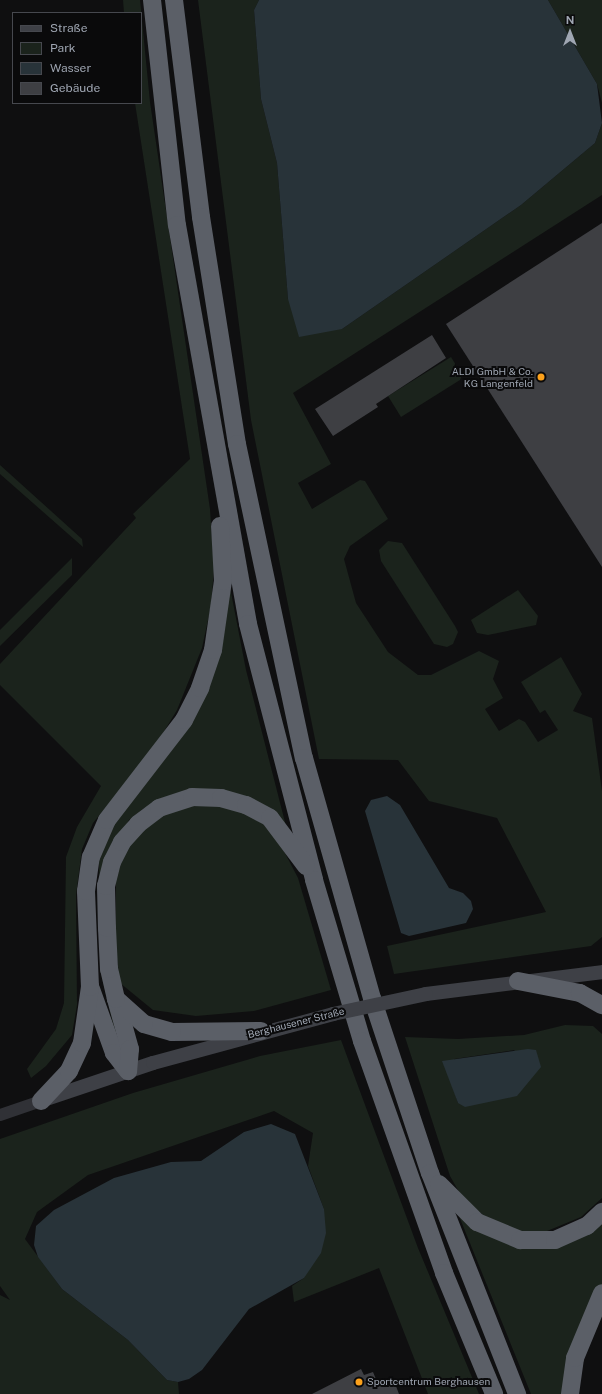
<!DOCTYPE html>
<meta charset="utf-8">
<style>
body{margin:0}
#map{position:relative;width:602px;height:1394px;overflow:hidden;background:#0f0f10;font-family:"Public Sans",sans-serif}
div>[style]{position:absolute}
[style*='--x']{left:calc(var(--x)*1px);top:calc(var(--y)*1px);width:calc(var(--w)*1px);rotate:calc(var(--a)*1deg)}
.green>*{inset:0;background:#1b231c}
.water>*{inset:0;background:#283339}
.building>*{inset:0;background:#3e3f43}
.tertiary>*{height:12px;margin:-6px;padding:0 6px;transform-origin:6px;border-radius:6px;background:#303136}
.secondary>*{height:14px;margin:-7px;padding:0 7px;transform-origin:7px;border-radius:7px;background:#3e4046}
.motorway>*{height:18px;margin:-9px;padding:0 9px;transform-origin:9px;border-radius:9px;background:#5b5f67}
.secondary-bridge>*{height:14px;margin:-7px;padding:0 7px;transform-origin:7px;border-radius:7px;background:#3e4046}
.dots>*{width:11px;height:11px;translate:-50% -50%;box-sizing:border-box;border:2px solid #0a0a0b;border-radius:50%}
span{translate:-50% -50%;white-space:nowrap;text-align:center;line-height:1.15;-webkit-text-stroke:4px #0a0a0b;paint-order:stroke}
.poi-label{font-size:10px;color:#9fa6b2}
.right{translate:-100% -50%;text-align:right}
.left{translate:0 -50%;text-align:left}
.street-label{font-size:10px;color:#9fa6b2}
.legend{position:absolute;left:12px;top:12px;width:130px;height:92px;box-sizing:border-box;background:#0a0a0b;border:1px solid #46484e;margin:0;padding:5px 7px;list-style:none;font-size:12px;color:#9fa6b2}
.legend li{display:flex;align-items:center;gap:8px;height:20px}
.legend b{width:20px;border:1px solid #46484e}
.north{position:absolute;left:550px;top:12px;width:40px;height:40px;-webkit-text-stroke:3px #0a0a0b;paint-order:stroke;rotate:0deg;font-size:11px;font-weight:700;line-height:16px;text-align:center;color:#9fa6b2}
.north::after{content:'';display:block;margin:auto;width:14px;height:18px;background:#9fa6b2;clip-path:polygon(50% 0,100% 100%,50% 72%,0 100%)}
</style>
<div id="map">
<div class="green">
<div style="clip-path:polygon(123px 0,140px 0,150px 102px,210px 509px,214px 568px,211px 606px,202px 648px,177px 710px,154px 748px,93px 823px,82px 849px,76px 895px,77px 1005px,72px 1035px,46px 1066px,31px 1078px,27px 1069px,56px 1029px,64px 1003px,66px 857px,77px 827px,101px 786px,0 685px,0 664px,136px 518px,133px 514px,190px 459px,135px 103px,141px 103px,141px 13px,124px 13px)"></div>
<div style="clip-path:polygon(198px 0,259px 0,254px 10px,261px 99px,277px 163px,288px 299px,342px 329px,521px 205px,595px 143px,602px 123px,602px 195px,293px 393px,331px 464px,298px 483px,312px 509px,360px 480px,365px 481px,388px 519px,350px 546px,344px 559px,356px 603px,388px 652px,418px 675px,431px 675px,479px 651px,499px 661px,493px 679px,503px 698px,485px 709px,499px 731px,519px 719px,525px 722px,538px 742px,558px 730px,545px 710px,540px 713px,521px 682px,561px 657px,582px 694px,573px 711px,592px 718px,602px 791px,602px 937px,591px 946px,394px 974px,387px 946px,546px 912px,497px 818px,429px 801px,398px 760px,319px 759px,251px 420px)"></div>
<div style="clip-path:polygon(548px 0,602px 0,602px 103px,597px 84px)"></div>
<div style="clip-path:polygon(451px 357px,462px 375px,460px 380px,401px 417px,388px 396px)"></div>
<div style="clip-path:polygon(0 465px,82px 539px,83px 547px,0 474px)"></div>
<div style="clip-path:polygon(388px 541px,402px 543px,455px 626px,458px 632px,453px 644px,447px 647px,434px 644px,381px 561px,379px 550px)"></div>
<div style="clip-path:polygon(72px 558px,72px 575px,0 646px,0 630px)"></div>
<div style="clip-path:polygon(229px 582px,246px 670px,286px 826px,246px 797px,144px 808px,129px 820px,107px 862px,118px 1031px,115px 1032px,100px 970px,99px 854px,109px 827px,178px 740px)"></div>
<div style="clip-path:polygon(518px 590px,538px 616px,536px 625px,488px 635px,477px 633px,471px 620px)"></div>
<div style="clip-path:polygon(203px 802px,249px 814px,274px 832px,298px 878px,331px 990px,254px 1011px,196px 1016px,153px 1010px,120px 983px,116px 951px,116px 879px,127px 844px,162px 812px)"></div>
<div style="clip-path:polygon(evenodd,565px 1025px,593px 1026px,602px 1034px,602px 1198px,581px 1217px,547px 1231px,516px 1232px,492px 1222px,463px 1199px,450px 1176px,405px 1037px,458px 1039px,524px 1035px,565px 1025px,515px 1050px,458px 1103px,453px 1088px,454px 1059px,515px 1050px)"></div>
<div style="clip-path:polygon(341px 1040px,418px 1248px,479px 1394px,428px 1394px,379px 1268px,294px 1302px,292px 1286px,304px 1278px,324px 1209px,308px 1166px,313px 1133px,274px 1111px,88px 1175px,37px 1212px,25px 1239px,62px 1289px,128px 1340px,167px 1380px,178px 1382px,179px 1394px,0 1394px,0 1295px,10px 1300px,0 1286px,0 1139px,133px 1093px,260px 1056px)"></div>
<div style="clip-path:polygon(459px 1216px,508px 1243px,602px 1220px,602px 1284px,566px 1394px,531px 1394px)"></div>
</div>
<div class="water">
<div style="clip-path:polygon(259px 0,548px 0,597px 84px,602px 123px,595px 143px,521px 205px,342px 329px,299px 337px,288px 299px,277px 163px,261px 99px,254px 10px)"></div>
<div style="clip-path:polygon(387px 796px,400px 805px,449px 888px,463px 893px,471px 901px,473px 909px,466px 923px,409px 936px,401px 933px,365px 811px,371px 800px)"></div>
<div style="clip-path:polygon(528px 1049px,536px 1050px,541px 1067px,517px 1096px,465px 1107px,458px 1103px,442px 1061px)"></div>
<div style="clip-path:polygon(271px 1124px,295px 1134px,324px 1209px,326px 1233px,321px 1253px,304px 1278px,249px 1309px,202px 1370px,189px 1379px,178px 1382px,167px 1380px,128px 1340px,62px 1289px,38px 1257px,34px 1245px,36px 1226px,54px 1210px,114px 1178px,171px 1162px,201px 1161px,244px 1132px)"></div>
</div>
<div class="building">
<div style="clip-path:polygon(602px 223px,602px 567px,446px 324px)"></div>
<div style="clip-path:polygon(432px 335px,446px 358px,376px 404px,378px 407px,333px 436px,315px 409px)"></div>
<div style="clip-path:polygon(361px 1369px,364px 1375px,373px 1372px,378px 1384px,394px 1381px,399px 1394px,312px 1394px)"></div>
</div>
<div class="tertiary">
<div style="--x:0;--y:1115;--w:43;--a:-18.9"></div>
</div>
<div class="secondary">
<div style="--x:426;--y:994;--w:177;--a:-7.1"></div>
<div style="--x:43;--y:1100;--w:116;--a:-18.6"></div>
<div style="--x:153;--y:1063;--w:187;--a:-15.2"></div>
</div>
<div class="motorway">
<div style="--x:152;--y:0;--w:226;--a:83.7"></div>
<div style="--x:177;--y:225;--w:405;--a:79.9"></div>
<div style="--x:248;--y:624;--w:264;--a:75.5"></div>
<div style="--x:314;--y:880;--w:168;--a:73.4"></div>
<div style="--x:362;--y:1041;--w:246;--a:70.5"></div>
<div style="--x:444;--y:1273;--w:131;--a:67.5"></div>
<div style="--x:174;--y:0;--w:219;--a:82.9"></div>
<div style="--x:201;--y:217;--w:230;--a:81"></div>
<div style="--x:237;--y:444;--w:321;--a:78"></div>
<div style="--x:304;--y:758;--w:249;--a:74.2"></div>
<div style="--x:372;--y:998;--w:184;--a:71.7"></div>
<div style="--x:430;--y:1173;--w:238;--a:68.5"></div>
<div style="--x:518;--y:981;--w:63;--a:11"></div>
<div style="--x:580;--y:993;--w:25;--a:29"></div>
<div style="--x:91;--y:989;--w:68;--a:70.2"></div>
<div style="--x:114;--y:1053;--w:23;--a:52"></div>
<div style="--x:116;--y:999;--w:52;--a:74.4"></div>
<div style="--x:130;--y:1049;--w:22;--a:95"></div>
<div style="--x:261;--y:1031;--w:89;--a:179.4"></div>
<div style="--x:172;--y:1032;--w:29;--a:-164"></div>
<div style="--x:144;--y:1024;--w:38;--a:-138"></div>
<div style="--x:116;--y:999;--w:31;--a:-103"></div>
<div style="--x:109;--y:969;--w:41;--a:-92.8"></div>
<div style="--x:107;--y:928;--w:42;--a:-91.4"></div>
<div style="--x:106;--y:886;--w:25;--a:-76"></div>
<div style="--x:112;--y:862;--w:22;--a:-63"></div>
<div style="--x:122;--y:842;--w:24;--a:-48"></div>
<div style="--x:138;--y:824;--w:26;--a:-37"></div>
<div style="--x:159;--y:808;--w:35;--a:-18"></div>
<div style="--x:192;--y:797;--w:29;--a:2"></div>
<div style="--x:221;--y:798;--w:26;--a:16"></div>
<div style="--x:246;--y:805;--w:27;--a:28"></div>
<div style="--x:270;--y:818;--w:60;--a:53.1"></div>
<div style="--x:41;--y:1101;--w:41;--a:-47"></div>
<div style="--x:69;--y:1071;--w:31;--a:-65"></div>
<div style="--x:82;--y:1043;--w:57;--a:-81.9"></div>
<div style="--x:90;--y:987;--w:96;--a:-92.4"></div>
<div style="--x:86;--y:891;--w:34;--a:-82"></div>
<div style="--x:91;--y:857;--w:40;--a:-66.6"></div>
<div style="--x:107;--y:820;--w:126;--a:-52.4"></div>
<div style="--x:184;--y:720;--w:36;--a:-63"></div>
<div style="--x:200;--y:688;--w:40;--a:-71.1"></div>
<div style="--x:213;--y:650;--w:70;--a:-81.8"></div>
<div style="--x:223;--y:581;--w:55;--a:-93.1"></div>
<div style="--x:439;--y:1184;--w:54;--a:45"></div>
<div style="--x:477;--y:1222;--w:47;--a:22.7"></div>
<div style="--x:520;--y:1240;--w:35;--a:0"></div>
<div style="--x:555;--y:1240;--w:35;--a:-24"></div>
<div style="--x:587;--y:1226;--w:21;--a:-43"></div>
<div style="--x:570;--y:1394;--w:36;--a:-82"></div>
<div style="--x:575;--y:1358;--w:70;--a:-67.4"></div>
</div>
<div class="secondary-bridge">
<div style="--x:333;--y:1014;--w:95;--a:-12.1"></div>
</div>
<div class="dots">
<div style="left:541px;top:377px;background:#fca11b"></div>
<div style="left:359px;top:1382px;background:#fca11b"></div>
</div>
<div class="poi-label">
<span class="right" style="left:533px;top:377px">ALDI GmbH &amp; Co.<br>KG Langenfeld</span>
<span class="left" style="left:367px;top:1382px">Sportcentrum Berghausen</span>
</div>
<div class="street-label">
<span style="left:296px;top:1023px;rotate:-14deg">Berghausener Straße</span>
</div>
<ul class="legend">
<li><b style="height:5px;background:#3e4046"></b>Straße</li>
<li><b style="height:11px;background:#1b231c"></b>Park</li>
<li><b style="height:11px;background:#283339"></b>Wasser</li>
<li><b style="height:11px;background:#3e3f43"></b>Gebäude</li>
</ul>
<div class="north">N</div>
</div>
